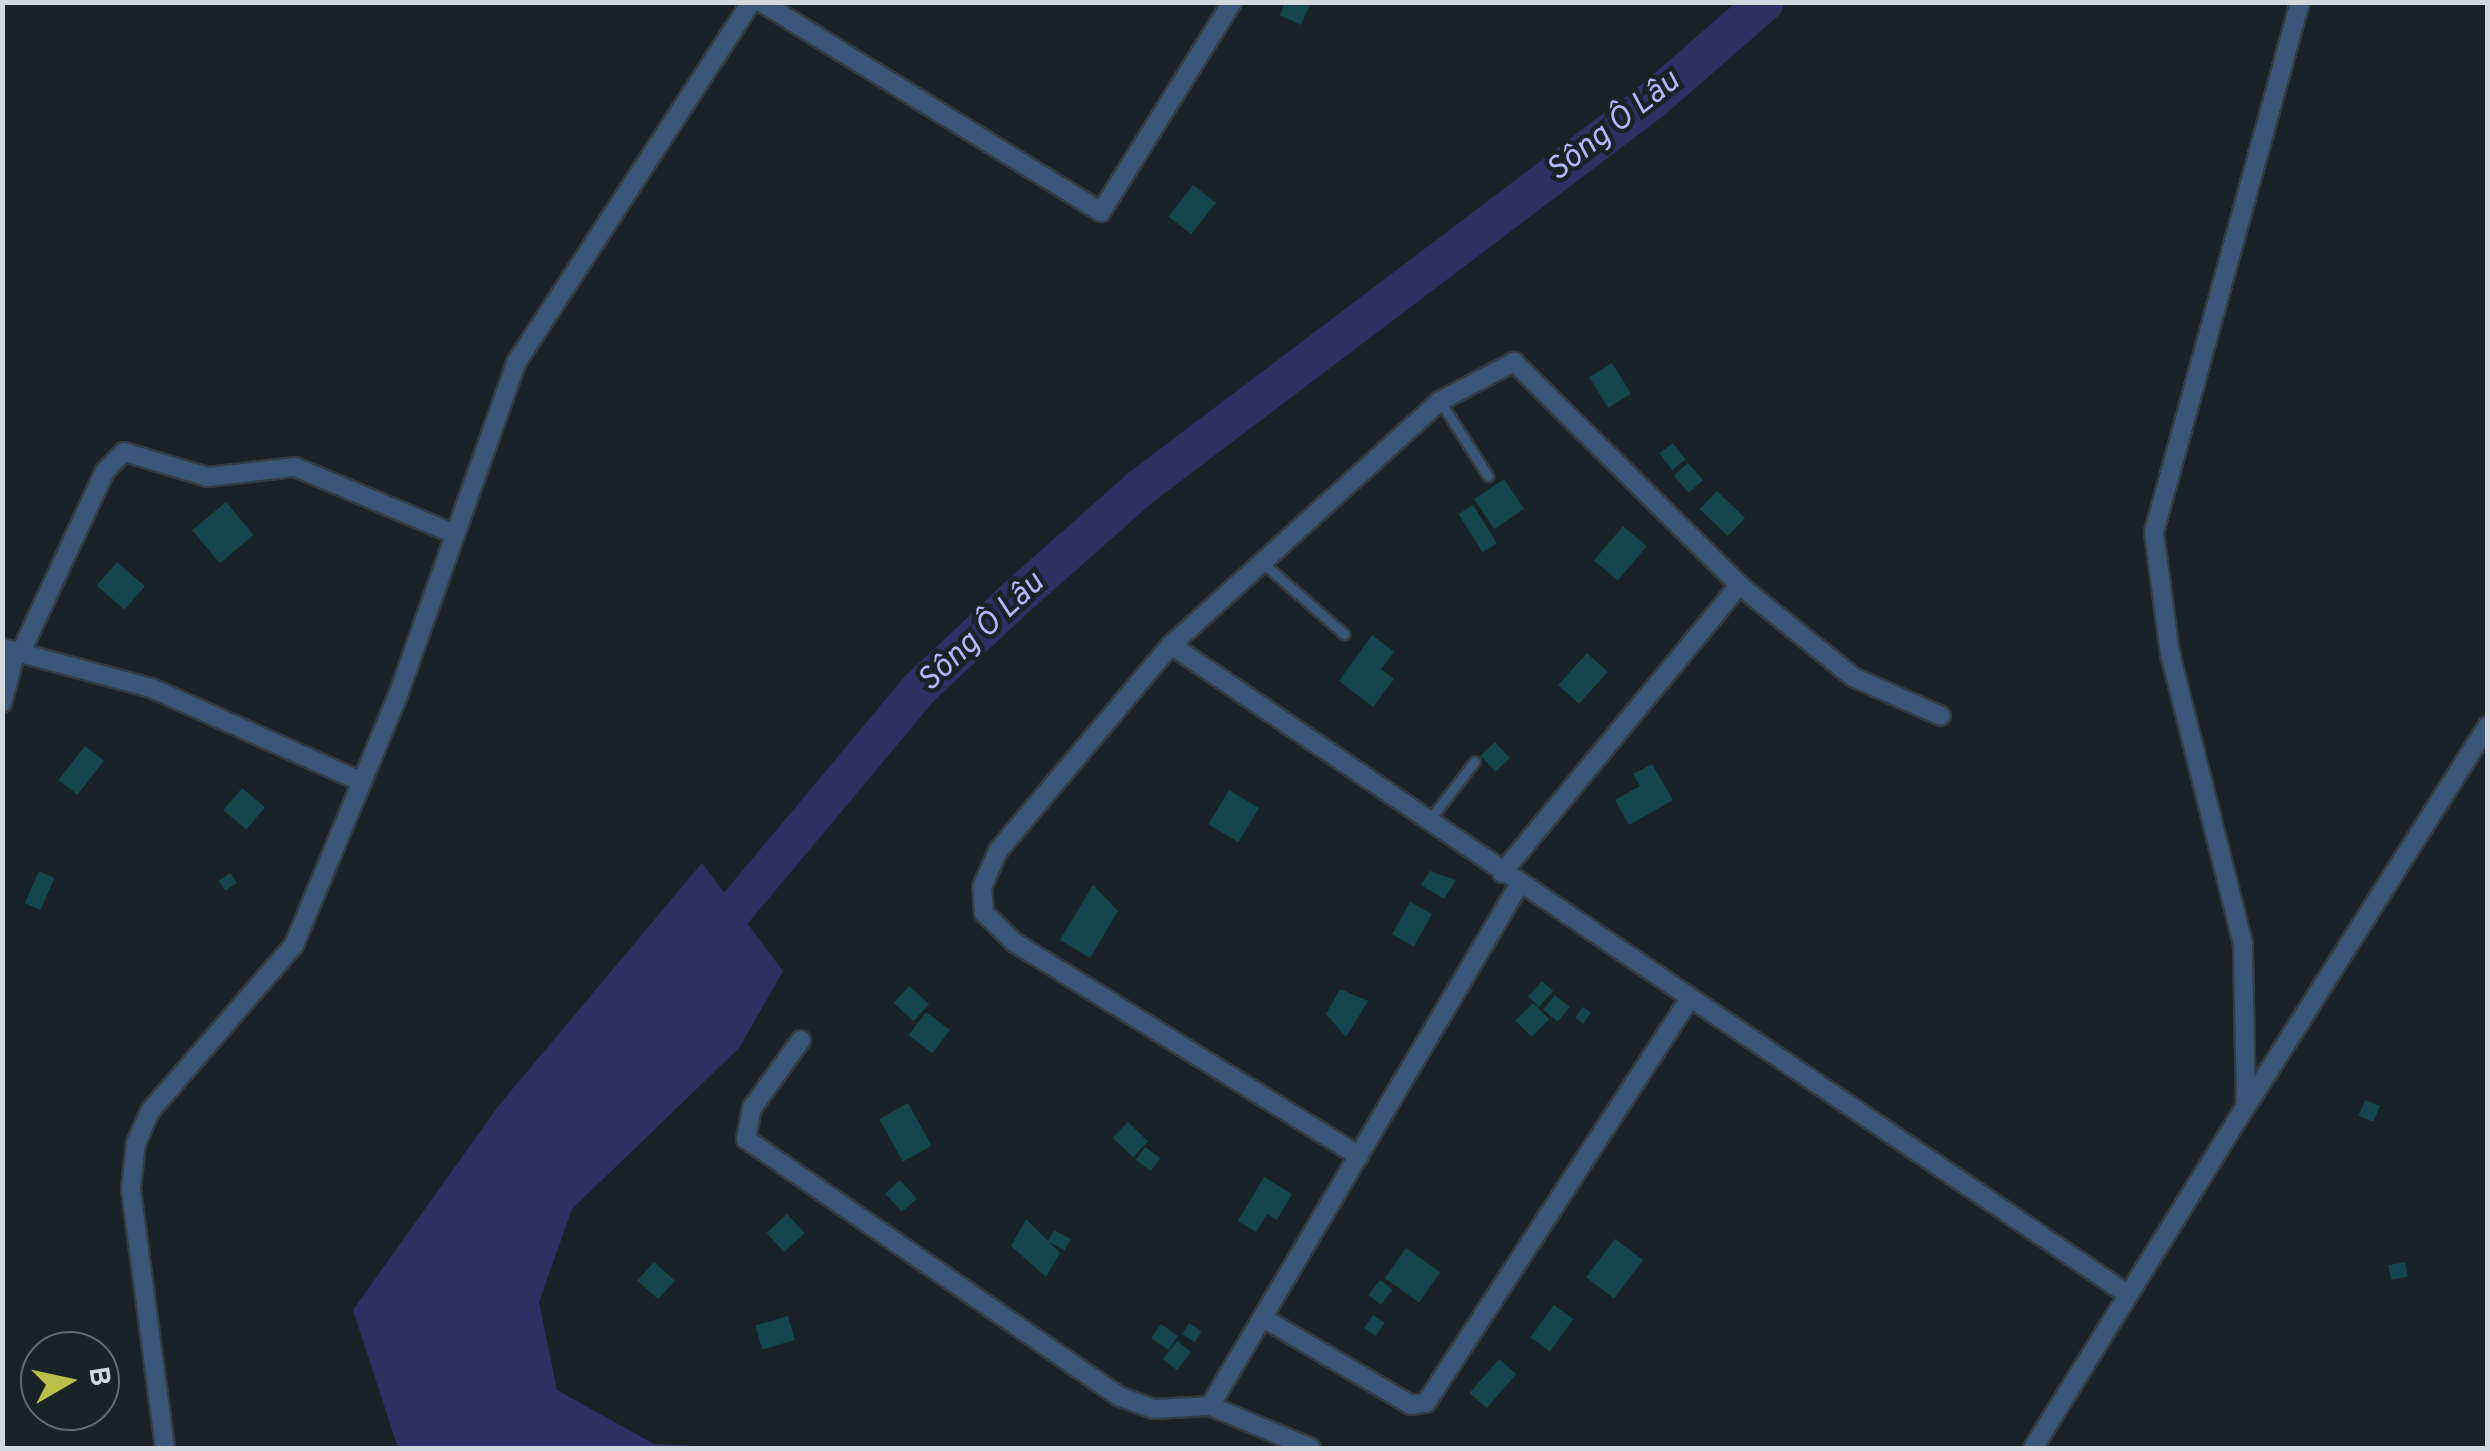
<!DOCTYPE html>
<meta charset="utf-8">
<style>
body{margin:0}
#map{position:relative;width:2490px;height:1451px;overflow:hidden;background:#192227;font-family:Overpass,sans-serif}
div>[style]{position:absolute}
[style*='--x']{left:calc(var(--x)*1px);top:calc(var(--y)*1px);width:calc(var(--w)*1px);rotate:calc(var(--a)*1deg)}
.water>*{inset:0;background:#2d3063}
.river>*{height:38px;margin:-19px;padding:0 19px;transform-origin:19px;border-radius:19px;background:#2d3063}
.building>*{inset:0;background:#14464d;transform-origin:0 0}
.roads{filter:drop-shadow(2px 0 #333c40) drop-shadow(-2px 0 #333c40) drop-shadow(0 2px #333c40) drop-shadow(0 -2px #333c40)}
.lane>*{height:9px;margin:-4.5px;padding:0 4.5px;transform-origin:4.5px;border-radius:4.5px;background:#3a5679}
.street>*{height:18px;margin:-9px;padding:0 9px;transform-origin:9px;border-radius:9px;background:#3a5679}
span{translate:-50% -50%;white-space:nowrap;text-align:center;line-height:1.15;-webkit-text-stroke:9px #192227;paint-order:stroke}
.water-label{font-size:32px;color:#b0b8fb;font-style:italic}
.frame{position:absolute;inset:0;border:5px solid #d2d9dc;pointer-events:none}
.north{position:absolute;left:20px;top:1331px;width:100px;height:100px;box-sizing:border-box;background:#192227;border:2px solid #636b6f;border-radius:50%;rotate:81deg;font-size:28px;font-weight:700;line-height:40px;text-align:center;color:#d2d9dc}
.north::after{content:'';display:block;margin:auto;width:35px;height:45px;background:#b9c046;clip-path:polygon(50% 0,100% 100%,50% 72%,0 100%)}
</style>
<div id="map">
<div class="water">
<div style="clip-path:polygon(702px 863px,783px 971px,739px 1048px,572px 1209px,539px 1302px,557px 1390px,654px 1444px,733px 1448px,398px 1448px,353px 1310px,499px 1105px)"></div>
</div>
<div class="river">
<div style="--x:705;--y:945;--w:334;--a:-50.1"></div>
<div style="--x:919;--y:689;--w:134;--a:-43.2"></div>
<div style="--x:1017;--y:597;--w:164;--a:-41.5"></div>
<div style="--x:1140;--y:488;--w:645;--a:-37.12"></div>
<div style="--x:1654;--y:99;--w:147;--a:-41.1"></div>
</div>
<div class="building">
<div style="clip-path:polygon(1285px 2px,1311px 2px,1301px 25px,1280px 15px)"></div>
<div style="left:1193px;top:185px;width:29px;height:40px;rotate:38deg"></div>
<div style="left:1612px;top:363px;width:36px;height:27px;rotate:58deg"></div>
<div style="left:1673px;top:443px;width:21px;height:17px;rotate:53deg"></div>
<div style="left:1688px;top:463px;width:23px;height:19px;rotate:49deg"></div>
<div style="left:1504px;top:479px;width:36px;height:36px;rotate:56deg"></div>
<div style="left:1717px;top:491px;width:39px;height:25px;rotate:44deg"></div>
<div style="left:226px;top:502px;width:43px;height:44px;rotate:50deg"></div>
<div style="left:1473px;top:505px;width:45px;height:17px;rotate:58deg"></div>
<div style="left:1623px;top:526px;width:31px;height:45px;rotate:40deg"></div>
<div style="left:117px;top:562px;width:37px;height:31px;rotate:41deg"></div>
<div style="clip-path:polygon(1372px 635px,1394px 652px,1381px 669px,1394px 679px,1373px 707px,1339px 681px)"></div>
<div style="left:1587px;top:653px;width:28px;height:43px;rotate:42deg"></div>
<div style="left:1495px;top:742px;width:22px;height:20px;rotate:47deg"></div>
<div style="left:85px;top:746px;width:24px;height:43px;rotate:38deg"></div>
<div style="clip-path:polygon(1652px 764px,1673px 800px,1629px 825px,1615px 800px,1640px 786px,1633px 774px)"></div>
<div style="left:242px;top:788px;width:30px;height:29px;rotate:40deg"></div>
<div style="left:1229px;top:790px;width:35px;height:40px;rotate:31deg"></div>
<div style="left:39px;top:871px;width:17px;height:35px;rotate:24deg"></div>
<div style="clip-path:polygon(1430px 871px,1456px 880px,1444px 899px,1421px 885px)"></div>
<div style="left:230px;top:873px;width:12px;height:14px;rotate:55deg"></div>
<div style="clip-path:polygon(1093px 885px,1118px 911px,1090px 958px,1060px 940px)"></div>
<div style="left:1410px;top:902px;width:25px;height:37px;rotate:29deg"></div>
<div style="left:1542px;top:981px;width:15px;height:21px;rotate:42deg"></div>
<div style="left:909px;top:986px;width:27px;height:23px;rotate:42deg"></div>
<div style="clip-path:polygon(1340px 989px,1368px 1001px,1346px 1037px,1326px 1014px)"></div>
<div style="left:1555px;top:995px;width:19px;height:19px;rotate:39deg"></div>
<div style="left:1533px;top:1003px;width:23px;height:25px;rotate:45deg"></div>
<div style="left:1583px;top:1007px;width:10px;height:13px;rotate:37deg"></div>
<div style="left:926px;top:1012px;width:30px;height:29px;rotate:37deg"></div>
<div style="left:2365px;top:1100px;width:16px;height:17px;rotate:22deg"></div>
<div style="left:908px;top:1103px;width:49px;height:33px;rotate:61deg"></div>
<div style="left:1128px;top:1122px;width:28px;height:22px;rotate:44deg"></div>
<div style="left:1145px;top:1147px;width:19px;height:16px;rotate:36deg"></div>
<div style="clip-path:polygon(1264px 1177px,1292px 1194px,1277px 1220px,1267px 1214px,1256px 1232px,1238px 1221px)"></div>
<div style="left:900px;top:1180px;width:25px;height:20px;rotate:48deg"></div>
<div style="left:787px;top:1214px;width:26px;height:28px;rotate:47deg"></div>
<div style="clip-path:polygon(1026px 1219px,1060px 1253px,1046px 1277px,1011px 1246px)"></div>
<div style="left:1054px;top:1230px;width:19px;height:13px;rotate:28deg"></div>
<div style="left:1615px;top:1239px;width:35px;height:48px;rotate:37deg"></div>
<div style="left:1406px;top:1248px;width:42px;height:37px;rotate:35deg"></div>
<div style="left:654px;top:1262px;width:28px;height:25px;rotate:42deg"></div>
<div style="left:2405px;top:1262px;width:15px;height:17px;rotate:79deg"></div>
<div style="left:1380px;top:1280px;width:16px;height:19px;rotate:38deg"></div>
<div style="left:1554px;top:1305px;width:24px;height:40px;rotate:36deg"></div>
<div style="left:1373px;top:1315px;width:14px;height:16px;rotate:34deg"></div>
<div style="left:788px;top:1316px;width:25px;height:34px;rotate:74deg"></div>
<div style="left:1189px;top:1323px;width:15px;height:13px;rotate:32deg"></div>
<div style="left:1161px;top:1324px;width:21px;height:17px;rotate:35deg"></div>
<div style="left:1177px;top:1341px;width:18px;height:23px;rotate:38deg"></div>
<div style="left:1499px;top:1359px;width:23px;height:45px;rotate:41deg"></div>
</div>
<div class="roads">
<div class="lane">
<div style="--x:1440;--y:401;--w:89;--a:57.4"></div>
<div style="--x:1263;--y:563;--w:108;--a:41.2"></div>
<div style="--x:1430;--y:819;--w:73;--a:-52.2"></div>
</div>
<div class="street">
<div style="--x:761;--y:2;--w:400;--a:31.7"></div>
<div style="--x:1101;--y:212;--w:248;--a:-58"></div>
<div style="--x:1171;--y:645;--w:1155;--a:34.17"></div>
<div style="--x:2;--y:648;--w:154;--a:15"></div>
<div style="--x:151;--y:688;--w:229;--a:24"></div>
<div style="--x:21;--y:652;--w:200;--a:-65.1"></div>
<div style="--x:105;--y:471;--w:27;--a:-45"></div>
<div style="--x:124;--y:452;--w:88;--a:16.6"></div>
<div style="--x:208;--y:477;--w:88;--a:-6.6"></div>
<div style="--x:295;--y:467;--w:173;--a:22.8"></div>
<div style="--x:2;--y:703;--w:54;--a:-74.9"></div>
<div style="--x:1502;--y:873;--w:373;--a:-50.5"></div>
<div style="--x:801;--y:1040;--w:84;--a:125.8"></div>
<div style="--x:752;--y:1108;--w:32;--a:101"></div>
<div style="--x:746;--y:1139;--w:452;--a:34.6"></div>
<div style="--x:1118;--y:1396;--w:38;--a:20"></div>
<div style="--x:1154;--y:1409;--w:56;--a:-3.1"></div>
<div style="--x:1210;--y:1406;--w:606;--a:-59.33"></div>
<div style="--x:2249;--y:1102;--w:446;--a:-57.6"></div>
<div style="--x:1359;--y:1156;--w:405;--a:-148.2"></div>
<div style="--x:1015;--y:943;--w:43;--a:-135.9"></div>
<div style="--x:984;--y:913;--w:26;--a:-94"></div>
<div style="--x:982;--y:887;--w:39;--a:-66"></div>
<div style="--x:998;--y:851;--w:269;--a:-50"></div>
<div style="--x:1171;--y:645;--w:363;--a:-42.2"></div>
<div style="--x:1440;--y:401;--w:84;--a:-27.8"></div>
<div style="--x:1514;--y:362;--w:317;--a:44.7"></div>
<div style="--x:1739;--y:585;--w:146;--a:38.9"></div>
<div style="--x:1853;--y:677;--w:96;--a:23.9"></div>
<div style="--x:1265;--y:1319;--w:169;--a:30.5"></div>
<div style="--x:1411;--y:1405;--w:15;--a:-8"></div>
<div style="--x:1426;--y:1403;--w:478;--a:-56.9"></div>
<div style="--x:1210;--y:1406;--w:109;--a:22.6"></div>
<div style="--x:165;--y:1448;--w:262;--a:-97.5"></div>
<div style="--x:131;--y:1188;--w:45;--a:-83.7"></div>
<div style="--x:136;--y:1143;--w:36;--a:-66"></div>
<div style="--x:151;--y:1110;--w:218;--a:-49.1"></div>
<div style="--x:294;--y:945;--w:271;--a:-67.4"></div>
<div style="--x:398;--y:695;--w:352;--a:-70.4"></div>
<div style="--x:516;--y:363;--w:431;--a:-56.9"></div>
<div style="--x:2033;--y:1448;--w:403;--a:-58.1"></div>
<div style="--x:2246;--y:1106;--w:162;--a:-91.1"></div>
<div style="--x:2243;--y:944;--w:299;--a:-104.1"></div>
<div style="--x:2170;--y:654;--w:123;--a:-97.5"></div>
<div style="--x:2154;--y:532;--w:550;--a:-74.6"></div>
</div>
</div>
<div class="water-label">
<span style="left:1614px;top:127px;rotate:-38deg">Sông Ô Lâu</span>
<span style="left:982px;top:633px;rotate:-43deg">Sông Ô Lâu</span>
</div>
<div class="frame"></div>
<div class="north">B</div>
</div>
